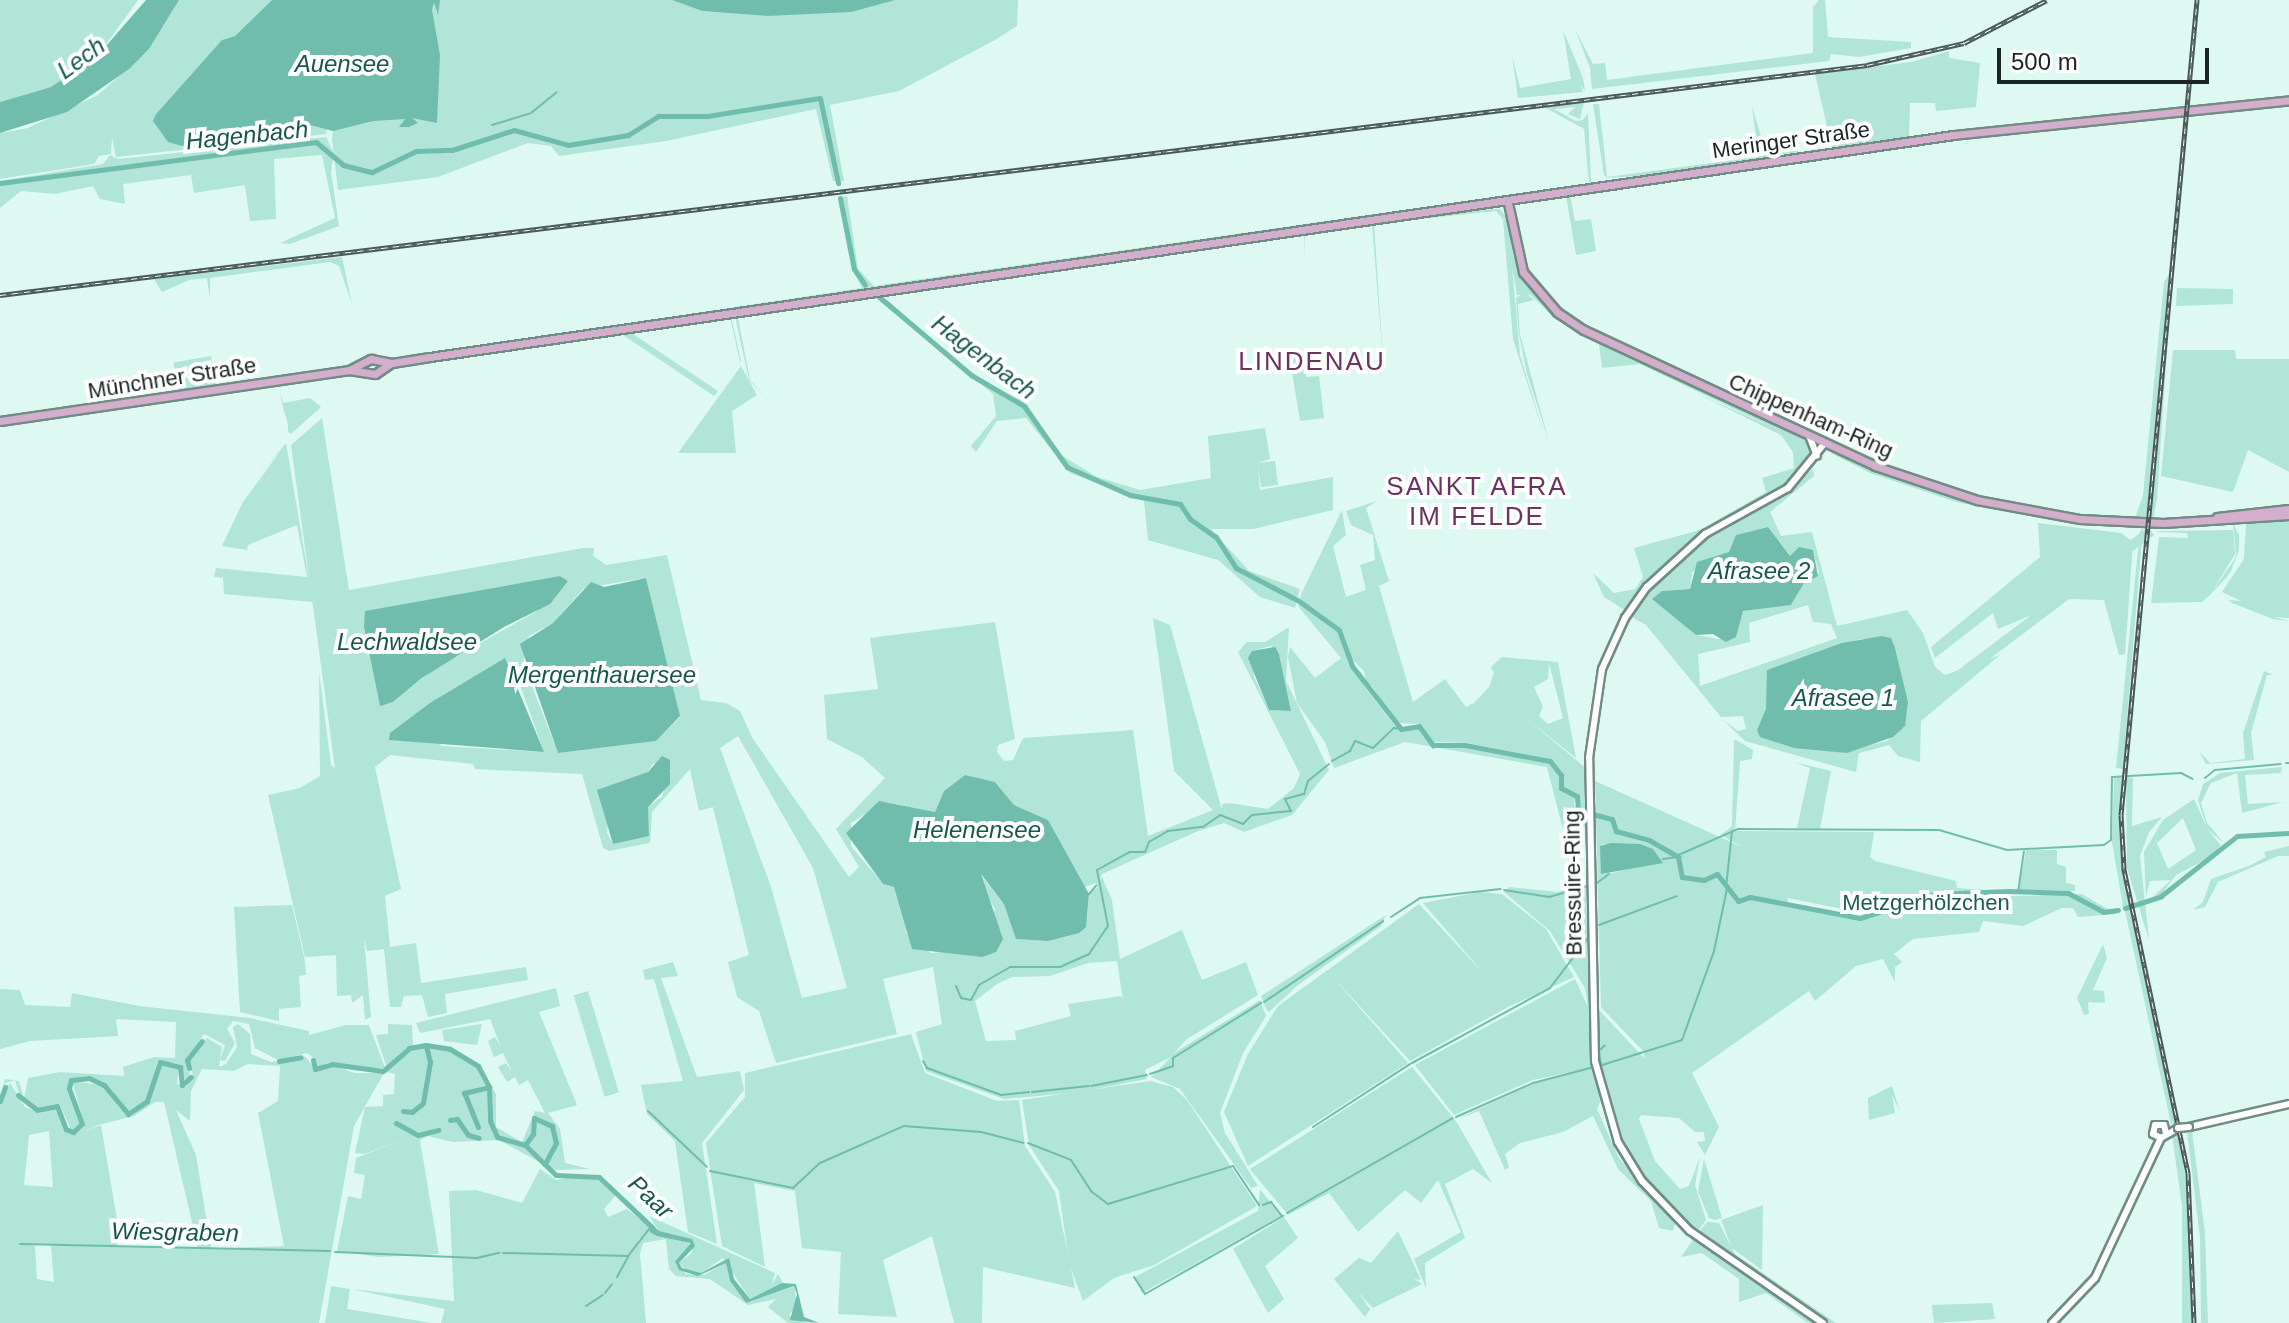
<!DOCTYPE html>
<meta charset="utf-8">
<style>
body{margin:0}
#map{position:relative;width:2289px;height:1323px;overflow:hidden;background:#ddf9f2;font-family:Arial,sans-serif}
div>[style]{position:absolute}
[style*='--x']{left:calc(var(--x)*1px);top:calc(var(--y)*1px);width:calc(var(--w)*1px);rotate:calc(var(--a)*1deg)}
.green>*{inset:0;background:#b0e5d8;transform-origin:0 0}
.water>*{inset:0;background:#70bdad}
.stream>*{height:2px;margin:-1px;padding:0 1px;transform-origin:1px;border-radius:1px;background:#70bdad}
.river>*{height:5px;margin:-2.5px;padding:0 2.5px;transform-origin:2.5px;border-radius:2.5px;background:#70bdad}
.roads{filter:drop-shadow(2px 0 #728c85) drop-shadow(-2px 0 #728c85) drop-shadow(0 2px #728c85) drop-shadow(0 -2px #728c85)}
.secondary>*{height:6px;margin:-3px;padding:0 3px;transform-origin:3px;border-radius:3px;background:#fff}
.primary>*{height:7px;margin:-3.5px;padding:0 3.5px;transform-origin:3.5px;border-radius:3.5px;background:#d4afcd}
.rail>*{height:5px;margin-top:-2.5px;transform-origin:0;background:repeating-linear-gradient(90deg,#fff 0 6px,#4a5955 0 12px);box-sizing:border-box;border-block:2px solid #4a5955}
.bridges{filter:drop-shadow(2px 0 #728c85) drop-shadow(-2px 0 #728c85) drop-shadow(0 2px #728c85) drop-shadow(0 -2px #728c85)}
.secondary-bridge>*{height:6px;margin:-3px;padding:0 3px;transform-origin:3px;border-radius:3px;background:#fff}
span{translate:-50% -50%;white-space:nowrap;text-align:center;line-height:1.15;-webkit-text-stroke:8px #fff;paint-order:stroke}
.street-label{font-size:22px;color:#1a2422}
.park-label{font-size:22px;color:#1c5c50}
.water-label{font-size:24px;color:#16574c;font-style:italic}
.quarter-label{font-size:26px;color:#6a3360;letter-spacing:2px}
.scale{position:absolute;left:1997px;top:48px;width:212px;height:36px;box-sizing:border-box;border:4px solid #1a2422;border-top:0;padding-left:10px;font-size:24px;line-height:28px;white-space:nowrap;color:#1a2422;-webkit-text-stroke:6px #fff;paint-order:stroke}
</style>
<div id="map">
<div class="green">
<div style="clip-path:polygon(0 0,138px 0,99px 54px,51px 87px,0 102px)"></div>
<div style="clip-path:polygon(179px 0,272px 0,235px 36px,222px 40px,156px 114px,164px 134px,182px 146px,267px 133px,295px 121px,322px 125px,327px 128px,326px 134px,116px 157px,112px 137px,111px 154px,99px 156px,94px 164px,0 179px,0 133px,28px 128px,98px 95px,149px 49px)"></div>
<div style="clip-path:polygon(350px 0,672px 0,702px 11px,767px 16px,895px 0,1018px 0,1017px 26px,995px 40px,899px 91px,830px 105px,844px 181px,833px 181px,816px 109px,666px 141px,559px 156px,551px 146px,528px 143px,438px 177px,338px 190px,332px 139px)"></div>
<div style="clip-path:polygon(1819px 0,1825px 0,1828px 37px,1911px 42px,1911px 48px,1859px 57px,1831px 54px,1829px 61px,1592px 89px,1590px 68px,1575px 29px,1593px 64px,1605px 63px,1607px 80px,1813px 53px,1813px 7px)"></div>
<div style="clip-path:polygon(1563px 30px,1583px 78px,1585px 91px,1580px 85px,1583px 92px,1518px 98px,1512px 55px,1520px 88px,1571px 79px)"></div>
<div style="clip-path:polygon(1949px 51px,1949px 58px,1980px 63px,1976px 107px,1936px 111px,1935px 103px,1910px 103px,1909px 138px,1832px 148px,1815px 74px,1911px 62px)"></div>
<div style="clip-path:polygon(1584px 102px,1580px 119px,1568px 114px,1575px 107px,1554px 109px,1576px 121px,1583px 120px,1588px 113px,1591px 182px,1588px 184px,1558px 191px,1589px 183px,1584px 129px,1544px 107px)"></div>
<div style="clip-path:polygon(1593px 104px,1599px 104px,1607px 177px,1758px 157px,1752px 106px,1762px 140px,1781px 138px,1797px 145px,1798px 152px,1758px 158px,1797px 155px,1632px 179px,1610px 181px,1637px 176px,1607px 178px,1604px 175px)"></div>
<div style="clip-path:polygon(326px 137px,334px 153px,331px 172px,339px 226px,290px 244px,280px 243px,335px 218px,322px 155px,274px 159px,276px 219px,250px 221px,245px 185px,194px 193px,191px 175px,123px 184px,125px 204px,100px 199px,93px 186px,55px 194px,21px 191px,0 208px,0 184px,5px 183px,0 181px,103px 164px,110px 155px,118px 159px)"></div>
<div style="clip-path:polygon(1570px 195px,1575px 221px,1591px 219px,1596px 251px,1576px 255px,1566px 196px)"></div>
<div style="clip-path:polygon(847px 196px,858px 269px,874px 286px,1396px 211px,1429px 208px,610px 326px,862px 288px,851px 267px,838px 198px)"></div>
<div style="clip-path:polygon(1500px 209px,1507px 218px,1514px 258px,1534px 292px,1558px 316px,1811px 443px,1815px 454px,1783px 489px,1688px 544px,1626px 611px,1604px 597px,1593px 573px,1614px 593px,1635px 589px,1643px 577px,1634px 548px,1700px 530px,1766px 492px,1762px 478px,1794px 468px,1793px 452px,1781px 435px,1696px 393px,1778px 430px,1640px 364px,1602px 368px,1599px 344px,1555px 319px,1531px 295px,1527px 294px,1534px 300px,1518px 304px,1520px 334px,1549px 442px,1527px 374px,1519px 334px,1517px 315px,1516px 298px,1521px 295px,1517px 295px,1512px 267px,1520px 355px,1546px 441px,1513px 339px,1503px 219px,1496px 211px,1374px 224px,1384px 372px,1372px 225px,1305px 234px,1305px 258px,1304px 233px,1445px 212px)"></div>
<div style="clip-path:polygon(342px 257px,352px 304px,339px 266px,330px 262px,210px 278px,210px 299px,207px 278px,189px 280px,162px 292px,154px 279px)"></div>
<div style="clip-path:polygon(1089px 263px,880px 295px,973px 373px,1005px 395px,1024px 400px,1061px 455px,1097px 477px,1140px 490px,1211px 478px,1208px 436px,1265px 428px,1270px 459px,1257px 463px,1275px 461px,1278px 485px,1261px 487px,1258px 464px,1260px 490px,1333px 477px,1333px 510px,1253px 529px,1211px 529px,1249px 571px,1300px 589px,1295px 608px,1260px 597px,1218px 560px,1148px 540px,1144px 501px,1070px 473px,1026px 418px,997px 421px,976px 452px,971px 446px,996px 416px,993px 394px,873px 296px,738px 318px,750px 380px,770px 402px,749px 380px,736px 321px,737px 317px,878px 293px)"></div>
<div style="clip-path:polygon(2169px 274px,2146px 521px,2134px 521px,2143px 495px,2164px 282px)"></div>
<div style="clip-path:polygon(2172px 274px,2157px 498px,2153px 521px,2149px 521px)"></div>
<div style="clip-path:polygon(2177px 288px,2233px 289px,2233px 304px,2176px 306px)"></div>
<div style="clip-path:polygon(evenodd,731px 316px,741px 361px,714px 396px,620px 333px,731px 316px,730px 317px,740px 362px,718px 391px,630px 332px,730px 317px)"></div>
<div style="clip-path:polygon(2173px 350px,2235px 350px,2236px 359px,2289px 359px,2289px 472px,2248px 450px,2233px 492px,2161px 476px)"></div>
<div style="clip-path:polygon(1303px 351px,1306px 377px,1319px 376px,1324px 418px,1300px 421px,1289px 353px)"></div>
<div style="left:211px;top:356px;width:29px;height:38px;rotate:80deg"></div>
<div style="clip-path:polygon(741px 366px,757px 395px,732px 411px,736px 453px,678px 453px)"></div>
<div style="clip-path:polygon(279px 383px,287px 384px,279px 385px,283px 403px,310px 398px,321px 407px,291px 434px,288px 432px,288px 424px,282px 404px)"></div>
<div style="clip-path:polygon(evenodd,322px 418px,349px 590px,583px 548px,594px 548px,593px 556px,606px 565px,667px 555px,701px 700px,726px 703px,740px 711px,753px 739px,849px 877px,859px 867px,836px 829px,885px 778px,862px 757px,827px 739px,824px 695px,878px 689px,870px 638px,995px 622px,1015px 739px,998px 745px,997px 752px,1004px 761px,1013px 760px,1023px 738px,1133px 730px,1148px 836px,1213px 810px,1174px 771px,1153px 618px,1170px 625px,1222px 810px,1222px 804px,1229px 803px,1268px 809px,1294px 788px,1300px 774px,1238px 652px,1247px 642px,1265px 642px,1289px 627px,1286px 681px,1329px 770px,1292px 815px,1244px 832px,1224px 823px,1198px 831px,1102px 874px,1098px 882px,1102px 877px,1112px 900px,1120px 959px,1182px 930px,1202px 980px,1246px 962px,1258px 995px,1187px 1039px,1174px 1053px,1260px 1000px,1266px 1016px,1243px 1053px,1220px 1113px,1225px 1133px,1258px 1186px,1251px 1188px,1180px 1089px,1151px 1077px,1171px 1057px,1145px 1070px,1147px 1079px,1080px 1092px,1004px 1099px,926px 1071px,916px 1032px,942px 1024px,933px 967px,883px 979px,897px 1034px,776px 1063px,759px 1011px,737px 997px,728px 962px,749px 955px,713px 807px,699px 811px,690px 769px,652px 812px,650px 843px,609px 851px,603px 848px,582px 774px,475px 769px,473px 764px,390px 755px,375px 767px,401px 889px,385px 896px,390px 947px,416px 943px,421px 983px,526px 967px,528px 980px,445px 994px,447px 1013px,428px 1017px,422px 995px,404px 996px,401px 1007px,390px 1007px,384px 949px,367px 951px,364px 938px,371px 1017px,365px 1020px,363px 995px,352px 1003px,351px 995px,337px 996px,336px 955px,305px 957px,268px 795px,300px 788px,320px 776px,319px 671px,331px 765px,335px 768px,291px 445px,322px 418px,560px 576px,568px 581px,537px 611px,433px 670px,393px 702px,379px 700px,364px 627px,366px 611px,560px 576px,322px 418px,646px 578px,680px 717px,656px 741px,558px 753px,523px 663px,529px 636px,553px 623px,584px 588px,646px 578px,322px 418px,1271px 646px,1279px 654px,1291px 711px,1269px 710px,1254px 676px,1252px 651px,1271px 646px,322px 418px,517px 677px,544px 752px,441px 746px,430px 703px,456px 691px,517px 677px,322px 418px,738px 736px,813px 868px,847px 988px,802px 998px,771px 887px,720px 748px,738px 736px,322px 418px,653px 763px,671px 770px,662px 797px,647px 807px,649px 835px,613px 844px,607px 833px,611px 789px,648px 772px,653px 763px,322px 418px,965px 775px,995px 782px,1014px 805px,1048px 820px,1083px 888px,1095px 883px,1098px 887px,1089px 894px,1087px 919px,1048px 941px,1017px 939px,1004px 904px,980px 874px,979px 882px,995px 909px,982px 957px,957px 951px,931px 953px,906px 932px,906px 913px,894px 887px,883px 884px,851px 846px,851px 823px,884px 802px,935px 812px,944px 791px,965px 775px,322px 418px,1117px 961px,1123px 1000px,1121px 996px,1068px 1004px,1071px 1016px,1015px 1031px,1016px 1040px,986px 1041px,975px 1001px,997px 984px,1012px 977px,1050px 976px,1088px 963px,1117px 961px)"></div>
<div style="clip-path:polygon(286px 443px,313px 602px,224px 594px,223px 578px,214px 577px,216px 568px,307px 577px,297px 525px,248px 545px,247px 550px,222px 546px,243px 502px,282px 449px,254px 482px)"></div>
<div style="clip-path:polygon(1829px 452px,1943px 493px,2067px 522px,1956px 502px,1870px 473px)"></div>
<div style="clip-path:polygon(evenodd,1813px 469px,1814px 476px,1770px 512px,1781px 536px,1812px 532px,1837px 626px,1907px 610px,1923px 633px,1935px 667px,1945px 675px,2000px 655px,1921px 721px,1920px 762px,1898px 756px,1889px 745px,1859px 753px,1856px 772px,1745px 741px,1723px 720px,1738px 731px,1746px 729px,1743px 716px,1721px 717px,1646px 625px,1632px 617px,1652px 584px,1702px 538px,1780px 496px,1813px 469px,1768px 527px,1790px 556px,1813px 550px,1819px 573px,1804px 583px,1791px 605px,1743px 611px,1719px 639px,1696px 635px,1653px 599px,1662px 591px,1690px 589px,1692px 572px,1729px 552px,1736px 535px,1768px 527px,1813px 469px,1808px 605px,1813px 622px,1831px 624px,1837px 638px,1700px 686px,1698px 654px,1750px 642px,1749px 623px,1808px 605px,1813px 469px,1861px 639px,1895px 648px,1906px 696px,1905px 726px,1887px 741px,1867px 746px,1839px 752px,1814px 747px,1767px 701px,1767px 670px,1861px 639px)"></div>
<div style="clip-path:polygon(evenodd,1377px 501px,1366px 508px,1389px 581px,1379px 586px,1413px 702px,1445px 679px,1466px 707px,1474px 703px,1489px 687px,1494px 673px,1491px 667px,1502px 657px,1558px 662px,1576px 758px,1523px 716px,1587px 769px,1587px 813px,1579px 809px,1579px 796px,1562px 787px,1561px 772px,1549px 759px,1468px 743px,1430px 742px,1419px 724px,1396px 723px,1372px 686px,1366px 684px,1364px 671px,1347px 654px,1341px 632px,1337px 629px,1353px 668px,1362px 673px,1364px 686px,1397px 729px,1418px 727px,1432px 746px,1469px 747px,1550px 763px,1560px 775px,1562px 791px,1575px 798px,1574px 806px,1588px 816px,1588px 826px,1563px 830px,1547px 767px,1405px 742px,1334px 768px,1325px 742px,1297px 703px,1288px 657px,1290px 647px,1315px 678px,1341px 658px,1298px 606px,1301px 594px,1342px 510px,1346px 535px,1333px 546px,1346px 597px,1366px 590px,1360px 565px,1375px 560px,1373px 535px,1351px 525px,1346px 511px,1377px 501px,1549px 663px,1563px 718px,1548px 724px,1539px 716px,1543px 707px,1534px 687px,1548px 679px,1549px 663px)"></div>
<div style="clip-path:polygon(2289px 518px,2289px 618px,2274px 617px,2289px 621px,2273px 619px,2232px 603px,2228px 600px,2241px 601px,2222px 592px,2244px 559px,2246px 524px)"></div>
<div style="clip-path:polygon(2038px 523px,2121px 533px,2133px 542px,2125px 654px,2119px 655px,2104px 600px,2070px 599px,1998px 629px,1993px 613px,1935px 658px,1931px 647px,2040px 557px)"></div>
<div style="clip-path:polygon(2233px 523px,2239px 535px,2239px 550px,2236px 558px,2231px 571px,2226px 578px,2210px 595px,2202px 602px,2151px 603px,2159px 537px,2188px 538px,2187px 533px,2158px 532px,2158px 531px,2233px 530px,2235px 554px,2212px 592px,2236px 557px)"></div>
<div style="clip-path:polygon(2143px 527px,2123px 769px,2116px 768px,2140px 531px)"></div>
<div style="left:2148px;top:527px;width:10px;height:243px;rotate:53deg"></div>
<div style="clip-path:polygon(2264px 671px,2273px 675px,2267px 675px,2251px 733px,2254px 760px,2206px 764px,2199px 751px,2210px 763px,2245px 759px,2243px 733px)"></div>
<div style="clip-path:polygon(evenodd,1734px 739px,1753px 750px,1752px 759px,1740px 761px,1735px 831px,1874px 832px,1870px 857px,1875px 861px,1956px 881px,1957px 888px,1984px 890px,1981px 897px,2082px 894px,2116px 914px,2078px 917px,2073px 908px,2062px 908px,2023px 926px,1983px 921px,1979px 932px,1913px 939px,1894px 954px,1902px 962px,1895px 967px,1895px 982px,1883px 959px,1856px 966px,1815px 1001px,1809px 991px,1692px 1073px,1719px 1127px,1705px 1155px,1697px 1142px,1705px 1141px,1704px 1132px,1695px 1132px,1679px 1118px,1641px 1115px,1639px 1119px,1655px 1161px,1680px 1189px,1689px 1186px,1700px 1157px,1695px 1185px,1706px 1220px,1697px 1232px,1642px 1177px,1618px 1136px,1598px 1063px,1599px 1010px,1644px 1058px,1644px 1053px,1665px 1044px,1643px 1051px,1601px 1007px,1595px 781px,1742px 847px,1721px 835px,1732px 826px,1734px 739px,1602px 844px,1619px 845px,1650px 863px,1609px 874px,1602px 844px,1734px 739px,1788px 898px,1857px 912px,1896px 903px,1885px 914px,1853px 918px,1787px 904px,1788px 898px)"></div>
<div style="clip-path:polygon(1794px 762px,1831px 771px,1820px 829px,1797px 828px,1810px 768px)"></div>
<div style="clip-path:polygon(evenodd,2282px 767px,2281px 773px,2245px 775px,2248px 804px,2283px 802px,2242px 813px,2237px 773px,2211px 783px,2201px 803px,2207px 823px,2224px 843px,2207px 829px,2221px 845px,2212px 856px,2176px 875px,2161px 895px,2151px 899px,2171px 880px,2150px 881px,2146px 897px,2144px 852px,2163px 820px,2194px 799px,2207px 828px,2198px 800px,2203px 784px,2220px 773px,2282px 767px,2183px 818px,2196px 850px,2168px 869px,2157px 843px,2183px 818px)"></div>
<div style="clip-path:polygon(2114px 777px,2122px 777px,2119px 832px,2130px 905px,2123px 907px,2112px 842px)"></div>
<div style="clip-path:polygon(2126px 777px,2133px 778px,2132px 826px,2162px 817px,2149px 832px,2140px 856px,2149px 940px,2127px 868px)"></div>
<div style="clip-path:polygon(2289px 846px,2289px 856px,2278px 856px,2218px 882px,2205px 907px,2193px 910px,2203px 902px,2211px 879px,2249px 866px,2266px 857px,2264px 852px)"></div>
<div style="clip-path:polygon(2026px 850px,2057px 850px,2057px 864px,2066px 867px,2066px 883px,2075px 885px,2075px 891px,2019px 890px)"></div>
<div style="clip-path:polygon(1590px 884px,1590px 1007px,1602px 1098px,1597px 1109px,1619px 1158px,1675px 1224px,1673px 1231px,1659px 1228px,1651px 1201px,1618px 1169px,1593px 1116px,1563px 1132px,1520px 1143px,1505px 1154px,1509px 1167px,1505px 1170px,1479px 1111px,1457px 1119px,1533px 1084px,1589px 1068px,1533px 1080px,1454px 1115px,1415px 1065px,1575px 979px,1588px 1007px,1585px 988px,1550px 931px,1504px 892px,1509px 887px,1558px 892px)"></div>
<div style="clip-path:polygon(1480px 892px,1502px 894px,1546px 929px,1574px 977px,1508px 1007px,1410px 1061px,1330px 974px,1408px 1063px,1248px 1166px,1224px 1112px,1248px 1054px,1278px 1006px,1419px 904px,1485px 975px,1423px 903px)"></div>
<div style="clip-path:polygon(292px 905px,305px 961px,306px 975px,299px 976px,301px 1007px,279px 1009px,279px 1021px,240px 1012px,234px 907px)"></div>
<div style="clip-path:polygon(2130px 910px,2177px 1123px,2171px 1124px,2125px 911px)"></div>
<div style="clip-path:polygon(1386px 915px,1381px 926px,1298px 985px,1269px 1012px,1266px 1009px,1261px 996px)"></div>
<div style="clip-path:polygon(2103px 944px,2107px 958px,2093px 990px,2104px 991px,2105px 1003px,2088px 1002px,2089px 1014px,2084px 1015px,2077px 998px)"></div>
<div style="clip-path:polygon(673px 962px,678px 976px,661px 978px,697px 1077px,740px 1071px,744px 1090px,702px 1143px,717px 1244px,688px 1232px,675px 1141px,647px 1114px,641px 1085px,683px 1081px,654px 979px,645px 980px,643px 970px)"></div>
<div style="clip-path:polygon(556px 988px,560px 1006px,539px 1012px,577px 1105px,548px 1113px,560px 1129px,565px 1163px,590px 1169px,554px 1170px,499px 1140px,453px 1142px,428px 1136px,420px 1140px,439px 1254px,379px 1257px,337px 1251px,348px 1196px,361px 1199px,365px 1175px,354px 1173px,356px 1158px,406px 1138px,364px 1154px,355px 1153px,365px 1107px,383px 1106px,383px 1095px,394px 1094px,395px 1074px,386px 1072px,414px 1047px,387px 1068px,376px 1035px,388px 1034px,388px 1024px,412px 1025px,413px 1045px,450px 1050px,478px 1066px,496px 1094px,496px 1127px,522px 1142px,535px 1111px,545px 1113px,528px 1080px,519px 1085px,515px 1077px,507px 1082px,498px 1067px,506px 1063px,512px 1072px,503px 1053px,494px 1057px,488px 1041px,495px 1037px,501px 1047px,490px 1019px,420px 1033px,416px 1023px)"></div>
<div style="clip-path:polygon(0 989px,20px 990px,25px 1005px,70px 1007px,72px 993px,139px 1006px,250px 1018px,309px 1031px,309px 1035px,346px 1025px,369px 1025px,385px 1068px,362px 1070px,331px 1062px,315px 1068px,315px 1059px,307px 1053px,278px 1060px,255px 1048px,249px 1024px,233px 1021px,227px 1029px,235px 1043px,225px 1061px,220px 1060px,225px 1045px,204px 1034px,186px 1060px,190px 1075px,187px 1084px,178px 1064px,158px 1061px,146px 1101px,131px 1113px,102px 1082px,71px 1078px,68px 1088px,81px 1125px,71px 1130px,60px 1105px,42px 1111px,29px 1105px,21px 1100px,15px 1080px,5px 1083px,0 1097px,5px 1079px,19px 1081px,24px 1099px,28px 1078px,60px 1072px,124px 1076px,123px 1067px,154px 1057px,175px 1058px,176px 1022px,116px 1019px,118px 1036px,30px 1041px,0 1049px)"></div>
<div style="left:588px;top:991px;width:106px;height:15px;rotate:73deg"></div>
<div style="clip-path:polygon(evenodd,238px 1024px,250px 1034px,251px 1054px,271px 1062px,306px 1057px,315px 1070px,332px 1065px,355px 1073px,384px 1073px,354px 1126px,319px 1323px,0 1323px,0 1103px,10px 1083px,25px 1107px,39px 1113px,59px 1109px,64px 1130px,73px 1133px,85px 1127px,72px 1081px,101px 1085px,130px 1117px,149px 1102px,161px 1062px,179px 1067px,177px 1084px,186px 1087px,193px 1075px,188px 1059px,207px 1038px,222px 1047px,219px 1067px,226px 1064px,237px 1047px,233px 1027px,238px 1024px,248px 1064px,280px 1066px,278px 1101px,258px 1113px,284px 1246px,203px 1249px,211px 1248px,196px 1155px,176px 1110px,190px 1121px,191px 1091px,202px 1069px,234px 1071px,248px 1064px,238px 1024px,155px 1102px,164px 1102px,198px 1248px,116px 1246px,120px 1237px,101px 1125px,85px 1131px,98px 1125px,134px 1116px,155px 1102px,238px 1024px,49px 1131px,53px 1187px,24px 1185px,29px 1135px,49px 1131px,238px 1024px,27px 1244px,69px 1245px,51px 1246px,54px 1282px,37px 1279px,35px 1246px,27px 1244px)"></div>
<div style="clip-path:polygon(482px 1024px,477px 1045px,444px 1041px,442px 1030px)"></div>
<div style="clip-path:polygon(911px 1034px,925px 1073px,997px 1101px,1019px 1100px,1025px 1146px,1055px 1192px,1075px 1288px,983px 1267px,982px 1323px,954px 1323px,932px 1236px,883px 1260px,897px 1317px,838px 1314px,841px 1252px,802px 1248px,795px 1191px,754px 1183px,765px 1267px,722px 1246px,706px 1143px,745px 1097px,745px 1073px)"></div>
<div style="clip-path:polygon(1412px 1067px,1456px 1121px,1492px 1183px,1473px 1169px,1445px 1184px,1465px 1238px,1425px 1263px,1426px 1288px,1414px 1259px,1461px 1232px,1438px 1180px,1421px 1203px,1405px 1190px,1358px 1232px,1329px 1193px,1288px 1215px,1250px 1169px)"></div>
<div style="clip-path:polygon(1150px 1081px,1173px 1087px,1187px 1100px,1257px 1206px,1154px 1265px,1114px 1278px,1083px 1301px,1069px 1263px,1059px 1191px,1029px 1145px,1022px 1100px)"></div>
<div style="clip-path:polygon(1892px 1086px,1900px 1112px,1892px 1095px,1895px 1113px,1869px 1120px,1868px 1098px)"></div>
<div style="clip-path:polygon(2192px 1130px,2205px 1233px,2208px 1323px,2201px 1323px,2200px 1238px,2187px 1131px)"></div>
<div style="clip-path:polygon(2180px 1134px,2194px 1258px,2192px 1323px,2182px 1323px,2182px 1206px,2172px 1135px)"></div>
<div style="clip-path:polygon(1704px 1159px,1722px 1218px,1715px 1220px,1709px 1218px,1698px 1191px)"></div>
<div style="clip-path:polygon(540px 1169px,556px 1180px,589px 1175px,614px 1189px,616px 1195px,604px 1209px,608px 1217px,627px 1209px,661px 1236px,691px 1243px,675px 1260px,686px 1274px,704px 1275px,726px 1263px,730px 1281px,746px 1303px,795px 1286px,796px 1306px,789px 1315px,807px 1323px,788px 1323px,768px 1307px,776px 1299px,748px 1305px,710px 1279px,676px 1276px,669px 1269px,666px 1239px,643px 1243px,640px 1254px,646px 1323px,441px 1323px,445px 1309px,352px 1289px,454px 1301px,449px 1191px,476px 1190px,522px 1203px)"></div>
<div style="clip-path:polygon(1260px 1189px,1281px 1216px,1142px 1293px,1135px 1277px,1258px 1211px)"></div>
<div style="clip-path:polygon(1763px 1205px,1762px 1270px,1732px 1248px,1735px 1254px,1836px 1323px,1826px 1323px,1698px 1233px,1707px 1222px,1719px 1223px,1732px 1248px,1721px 1220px)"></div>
<div style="clip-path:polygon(649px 1216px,775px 1273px,771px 1286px,778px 1274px,783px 1283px,750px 1299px,723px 1258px,701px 1273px,686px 1270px,679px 1263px,692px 1253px,692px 1239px,659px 1231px)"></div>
<div style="clip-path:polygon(1284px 1217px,1298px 1238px,1265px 1266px,1284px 1299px,1268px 1313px,1233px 1249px)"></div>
<div style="clip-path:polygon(1398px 1231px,1421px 1280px,1414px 1279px,1422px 1284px,1373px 1308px,1358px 1292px,1370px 1309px,1365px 1317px,1334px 1279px,1359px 1258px,1371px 1263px)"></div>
<div style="clip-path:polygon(1695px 1237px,1819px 1323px,1808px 1323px,1766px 1293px,1739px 1302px,1739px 1279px,1702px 1253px,1681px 1257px)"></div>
<div style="clip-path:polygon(331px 1286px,350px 1289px,347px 1309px,432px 1323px,325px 1323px)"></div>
<div style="clip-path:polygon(1992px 1303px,1995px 1319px,1934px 1323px,1932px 1305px)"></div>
</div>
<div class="water">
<div style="clip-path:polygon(146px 0,179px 0,149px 49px,129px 69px,67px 112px,0 133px,0 102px,51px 87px,99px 54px)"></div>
<div style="clip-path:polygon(272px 0,440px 0,438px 15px,434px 2px,432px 10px,440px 55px,437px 123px,412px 118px,418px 123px,409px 127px,399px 127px,405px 119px,373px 121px,333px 131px,295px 121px,267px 133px,219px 137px,212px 142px,182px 146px,168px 142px,153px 121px,156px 114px,222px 40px,235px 36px)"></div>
<div style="clip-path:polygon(672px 0,895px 0,851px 12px,767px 16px,702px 11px)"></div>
<div style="clip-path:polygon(1768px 527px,1790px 556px,1799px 547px,1813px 550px,1818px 576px,1804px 583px,1791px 605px,1743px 611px,1736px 637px,1726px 642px,1713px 634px,1696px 635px,1652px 599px,1662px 591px,1690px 589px,1697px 562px,1729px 552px,1736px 535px)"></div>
<div style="clip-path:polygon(560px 576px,568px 581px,550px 604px,504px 627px,422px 678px,393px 702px,380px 706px,364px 627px,365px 611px)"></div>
<div style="clip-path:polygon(646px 578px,680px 716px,656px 741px,558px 753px,520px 644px,553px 623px,591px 582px,604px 587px)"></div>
<div style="clip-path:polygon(1882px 636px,1891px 638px,1895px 648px,1908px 702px,1905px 726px,1893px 737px,1847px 753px,1794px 748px,1760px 737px,1757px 730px,1766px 709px,1767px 670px,1842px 643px)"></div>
<div style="clip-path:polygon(1275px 647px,1279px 654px,1291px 711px,1269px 710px,1248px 658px,1252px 651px)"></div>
<div style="clip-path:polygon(505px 658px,544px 752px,389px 740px,390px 733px,430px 703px)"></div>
<div style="clip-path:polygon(662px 756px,670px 760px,670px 784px,648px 807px,649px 836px,613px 844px,597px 790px,648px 772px)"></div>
<div style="clip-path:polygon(965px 775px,995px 782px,1014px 805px,1048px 820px,1089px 894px,1086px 927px,1079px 933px,1048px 941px,1016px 939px,1004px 904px,981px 874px,1003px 939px,996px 952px,982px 957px,912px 949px,894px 887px,883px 884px,846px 833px,879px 801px,935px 812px,944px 791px)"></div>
<div style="clip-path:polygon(1611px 843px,1640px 844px,1653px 849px,1663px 863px,1601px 874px,1600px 846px)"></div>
<div style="clip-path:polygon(649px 1222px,659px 1231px,692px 1239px,695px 1246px,679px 1263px,682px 1268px,701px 1273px,729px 1258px,734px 1279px,750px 1299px,782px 1283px,796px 1284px,804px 1317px,819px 1323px,790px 1320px,797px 1294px,794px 1286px,746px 1303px,730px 1281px,726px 1263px,698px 1276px,679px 1270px,675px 1261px,691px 1243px,657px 1236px,650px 1232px)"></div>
</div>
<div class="stream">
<div style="--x:531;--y:113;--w:33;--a:-39"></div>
<div style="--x:492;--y:125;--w:39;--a:-17"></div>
<div style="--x:1332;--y:761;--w:21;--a:-29"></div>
<div style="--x:1350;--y:751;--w:11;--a:-63"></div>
<div style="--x:1355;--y:741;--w:19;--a:21"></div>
<div style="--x:1373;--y:748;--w:29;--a:-44"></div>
<div style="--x:1394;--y:728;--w:7;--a:8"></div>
<div style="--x:2286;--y:763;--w:3;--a:0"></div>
<div style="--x:2205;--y:778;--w:13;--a:-39"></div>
<div style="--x:2215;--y:770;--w:66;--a:-5.2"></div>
<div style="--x:1676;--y:856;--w:68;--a:-23.5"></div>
<div style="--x:1738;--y:829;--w:201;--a:0.3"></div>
<div style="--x:1939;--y:830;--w:71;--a:16.4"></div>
<div style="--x:2007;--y:850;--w:97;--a:-3"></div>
<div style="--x:2104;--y:845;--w:9;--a:-36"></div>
<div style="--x:2111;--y:840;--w:63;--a:-89.1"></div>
<div style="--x:2112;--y:777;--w:69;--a:-3.3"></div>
<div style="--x:2181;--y:773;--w:13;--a:27"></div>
<div style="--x:1663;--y:859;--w:15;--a:-8"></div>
<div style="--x:1597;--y:883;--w:15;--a:-37"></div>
<div style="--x:1726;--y:888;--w:57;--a:-84"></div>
<div style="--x:1504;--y:890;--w:46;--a:8.8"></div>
<div style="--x:1549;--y:897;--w:41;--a:-15.8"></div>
<div style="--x:2018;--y:893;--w:42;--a:-81.9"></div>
<div style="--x:1089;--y:894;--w:11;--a:-49"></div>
<div style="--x:1391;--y:917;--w:35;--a:-33"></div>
<div style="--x:1420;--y:898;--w:81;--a:-6.3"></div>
<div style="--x:1599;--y:925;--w:83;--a:-20.4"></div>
<div style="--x:956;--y:986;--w:13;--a:67"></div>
<div style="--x:961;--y:998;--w:10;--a:11"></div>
<div style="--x:971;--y:1000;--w:17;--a:-62"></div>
<div style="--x:979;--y:985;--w:36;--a:-30"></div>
<div style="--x:1010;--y:967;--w:50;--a:0"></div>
<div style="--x:1060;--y:967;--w:32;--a:-24"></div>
<div style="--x:1089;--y:954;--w:34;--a:-56"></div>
<div style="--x:1108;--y:926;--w:57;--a:-101.1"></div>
<div style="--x:1097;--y:870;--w:37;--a:-29"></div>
<div style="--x:1129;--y:852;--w:16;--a:0"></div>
<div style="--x:1145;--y:852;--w:11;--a:-68"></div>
<div style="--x:1149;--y:842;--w:22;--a:-30"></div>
<div style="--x:1168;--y:831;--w:35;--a:-7"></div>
<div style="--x:1203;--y:827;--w:21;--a:-35"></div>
<div style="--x:1220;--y:815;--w:25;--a:21"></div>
<div style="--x:1243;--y:824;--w:13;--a:-45"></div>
<div style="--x:1252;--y:815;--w:39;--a:-6"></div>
<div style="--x:1291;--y:811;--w:13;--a:-117"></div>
<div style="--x:1285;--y:799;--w:20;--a:-15"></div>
<div style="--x:1304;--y:794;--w:14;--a:-73"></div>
<div style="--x:1308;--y:781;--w:27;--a:-39"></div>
<div style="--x:1264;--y:1002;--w:144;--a:-34.2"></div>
<div style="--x:923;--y:1061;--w:8;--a:60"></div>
<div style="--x:927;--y:1068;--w:79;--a:20"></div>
<div style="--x:1001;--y:1095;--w:18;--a:-6"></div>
<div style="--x:1412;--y:1063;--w:157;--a:-28.5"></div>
<div style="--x:1550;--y:988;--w:63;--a:-52.8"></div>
<div style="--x:1599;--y:1066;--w:87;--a:-17.4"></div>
<div style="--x:1682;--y:1040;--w:95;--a:-70.2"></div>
<div style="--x:1714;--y:951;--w:63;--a:-78.2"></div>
<div style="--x:1150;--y:1074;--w:24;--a:-19"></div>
<div style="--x:1173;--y:1066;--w:8;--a:-90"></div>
<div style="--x:1173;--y:1058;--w:104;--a:-32"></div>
<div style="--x:1602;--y:1075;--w:24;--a:-97"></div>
<div style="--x:1599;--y:1051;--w:8;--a:-45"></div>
<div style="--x:1091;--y:1086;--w:57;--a:-11.1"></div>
<div style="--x:1032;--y:1092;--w:57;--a:-6"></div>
<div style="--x:1021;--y:1093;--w:8;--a:-7"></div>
<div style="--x:648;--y:1111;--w:81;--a:43.5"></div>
<div style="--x:1456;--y:1117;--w:84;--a:-23.8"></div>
<div style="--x:1533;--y:1083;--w:59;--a:-14.7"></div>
<div style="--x:1313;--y:1127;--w:116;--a:-33"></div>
<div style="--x:1028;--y:1143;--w:46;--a:21.6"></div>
<div style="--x:1071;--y:1160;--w:38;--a:57"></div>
<div style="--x:1092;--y:1192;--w:20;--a:37"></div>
<div style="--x:1108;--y:1204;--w:131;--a:-16.9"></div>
<div style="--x:1233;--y:1166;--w:47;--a:56.3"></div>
<div style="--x:710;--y:1171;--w:85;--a:11.6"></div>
<div style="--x:793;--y:1188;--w:37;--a:-43"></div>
<div style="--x:820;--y:1163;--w:92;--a:-23.8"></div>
<div style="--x:904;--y:1126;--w:77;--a:4.5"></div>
<div style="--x:981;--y:1132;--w:44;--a:14.3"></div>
<div style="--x:1263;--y:1205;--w:9;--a:-21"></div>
<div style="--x:1271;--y:1202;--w:18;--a:52"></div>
<div style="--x:1287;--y:1213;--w:191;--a:-29.8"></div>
<div style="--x:20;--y:1244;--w:310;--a:1.3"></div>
<div style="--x:335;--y:1252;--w:142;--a:2.4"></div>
<div style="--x:477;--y:1258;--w:23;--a:-13"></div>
<div style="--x:503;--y:1253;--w:125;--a:1.4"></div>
<div style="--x:628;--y:1256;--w:36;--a:-52"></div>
<div style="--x:617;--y:1277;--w:23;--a:-61"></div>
<div style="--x:1134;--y:1277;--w:20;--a:57"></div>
<div style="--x:1145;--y:1294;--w:159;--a:-29.5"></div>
<div style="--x:605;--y:1293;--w:11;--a:-52"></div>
<div style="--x:586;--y:1306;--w:20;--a:-33"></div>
</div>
<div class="river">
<div style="--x:0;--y:183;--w:319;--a:-7.4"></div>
<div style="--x:316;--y:142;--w:35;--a:40"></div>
<div style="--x:343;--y:165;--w:30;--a:14"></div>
<div style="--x:372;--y:172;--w:49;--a:-25.5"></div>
<div style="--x:416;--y:151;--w:36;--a:-2"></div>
<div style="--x:452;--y:150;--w:65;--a:-17.9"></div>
<div style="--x:514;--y:130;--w:56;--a:15.5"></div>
<div style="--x:568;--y:145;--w:61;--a:-9.5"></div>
<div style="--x:628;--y:135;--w:36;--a:-32"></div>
<div style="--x:658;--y:116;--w:49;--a:0"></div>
<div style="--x:707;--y:116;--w:114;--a:-9.1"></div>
<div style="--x:820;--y:98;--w:87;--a:78"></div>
<div style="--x:840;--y:198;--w:72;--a:78.8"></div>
<div style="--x:854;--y:269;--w:19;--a:55"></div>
<div style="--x:877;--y:295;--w:123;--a:40.4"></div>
<div style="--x:971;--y:375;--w:61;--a:30.3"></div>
<div style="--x:1024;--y:406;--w:75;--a:54.8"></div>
<div style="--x:1067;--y:467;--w:69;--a:24"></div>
<div style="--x:1130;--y:495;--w:51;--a:10.2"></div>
<div style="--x:1180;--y:504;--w:18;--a:56"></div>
<div style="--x:1190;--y:519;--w:32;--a:35"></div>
<div style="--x:1216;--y:537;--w:37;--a:57"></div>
<div style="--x:1236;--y:568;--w:69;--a:27.7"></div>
<div style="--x:1299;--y:601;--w:49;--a:35.9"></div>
<div style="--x:1339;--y:630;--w:38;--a:70"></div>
<div style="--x:1352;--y:666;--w:80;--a:52.1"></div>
<div style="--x:1401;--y:729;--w:18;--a:-9"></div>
<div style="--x:1419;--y:726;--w:24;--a:54"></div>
<div style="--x:1433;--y:745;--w:32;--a:0"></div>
<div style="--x:1465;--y:745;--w:86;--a:10.7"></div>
<div style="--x:1550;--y:761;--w:18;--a:52"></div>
<div style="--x:1561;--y:775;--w:13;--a:90"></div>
<div style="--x:1561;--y:788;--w:18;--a:27"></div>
<div style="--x:1577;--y:796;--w:14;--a:86"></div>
<div style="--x:1578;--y:810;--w:35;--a:15"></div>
<div style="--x:1612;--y:819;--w:13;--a:72"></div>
<div style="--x:1616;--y:831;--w:34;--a:15"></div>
<div style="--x:1649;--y:840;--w:34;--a:30"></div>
<div style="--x:1678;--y:857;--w:20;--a:79"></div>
<div style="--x:1682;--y:877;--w:22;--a:8"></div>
<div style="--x:1704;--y:880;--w:14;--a:-25"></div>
<div style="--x:1717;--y:874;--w:34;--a:52"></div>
<div style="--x:1738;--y:901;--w:13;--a:-18"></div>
<div style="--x:1750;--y:897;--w:112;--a:10.8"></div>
<div style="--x:1860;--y:918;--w:78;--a:-18"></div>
<div style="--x:1934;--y:894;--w:74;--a:-2.3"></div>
<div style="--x:2008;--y:891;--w:60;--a:1.9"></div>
<div style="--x:2068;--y:893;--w:40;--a:28"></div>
<div style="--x:2103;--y:912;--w:15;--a:-8"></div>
<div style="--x:2125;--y:908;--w:38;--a:-18"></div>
<div style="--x:2161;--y:896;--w:97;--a:-38.3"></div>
<div style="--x:2237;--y:836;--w:52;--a:-3.3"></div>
<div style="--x:313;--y:1060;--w:9;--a:77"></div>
<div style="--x:315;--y:1069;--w:18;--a:-16"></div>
<div style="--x:332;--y:1064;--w:51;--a:7.8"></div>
<div style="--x:383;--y:1071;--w:35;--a:-41"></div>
<div style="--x:409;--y:1048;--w:17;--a:-10"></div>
<div style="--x:426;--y:1045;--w:24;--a:9"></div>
<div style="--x:450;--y:1049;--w:33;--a:31"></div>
<div style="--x:478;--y:1066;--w:24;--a:62"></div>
<div style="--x:279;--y:1061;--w:22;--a:-10"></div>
<div style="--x:189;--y:1068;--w:8;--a:-104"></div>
<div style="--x:187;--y:1060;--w:24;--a:-52"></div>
<div style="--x:18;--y:1095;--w:24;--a:38"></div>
<div style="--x:37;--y:1110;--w:20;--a:-11"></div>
<div style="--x:57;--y:1106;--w:25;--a:69"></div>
<div style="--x:66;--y:1129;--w:8;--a:23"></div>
<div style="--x:73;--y:1132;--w:12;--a:-42"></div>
<div style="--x:82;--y:1124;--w:38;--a:-110"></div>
<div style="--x:69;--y:1088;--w:8;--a:-76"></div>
<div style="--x:71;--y:1080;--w:18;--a:-6"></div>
<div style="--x:89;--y:1078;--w:17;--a:25"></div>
<div style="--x:104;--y:1085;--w:38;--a:50"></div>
<div style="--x:128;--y:1114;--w:23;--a:-34"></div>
<div style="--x:147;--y:1101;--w:41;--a:-71.6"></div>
<div style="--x:160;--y:1062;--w:21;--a:14"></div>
<div style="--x:180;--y:1067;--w:18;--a:84"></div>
<div style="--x:182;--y:1085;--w:12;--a:-42"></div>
<div style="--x:0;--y:1101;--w:15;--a:-70"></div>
<div style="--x:403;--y:1111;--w:9;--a:6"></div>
<div style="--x:412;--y:1112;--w:14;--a:-39"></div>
<div style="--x:423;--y:1103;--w:42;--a:-80.3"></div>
<div style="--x:430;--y:1062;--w:16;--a:-104"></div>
<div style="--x:450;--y:1120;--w:7;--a:-8"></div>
<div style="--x:457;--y:1119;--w:19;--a:55"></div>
<div style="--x:468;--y:1135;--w:11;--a:15"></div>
<div style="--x:396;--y:1123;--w:25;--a:29"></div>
<div style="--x:418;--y:1135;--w:21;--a:-14"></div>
<div style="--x:478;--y:1127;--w:37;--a:-112"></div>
<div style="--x:464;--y:1093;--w:26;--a:-13"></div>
<div style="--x:489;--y:1087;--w:34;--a:88"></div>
<div style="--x:490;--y:1121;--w:17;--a:66"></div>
<div style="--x:497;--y:1137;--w:29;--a:16"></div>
<div style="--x:525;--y:1145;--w:43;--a:44.1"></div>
<div style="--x:556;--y:1175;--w:43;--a:2.7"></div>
<div style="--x:599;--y:1177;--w:74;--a:43.4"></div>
<div style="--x:525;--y:1145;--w:14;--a:-54"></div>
<div style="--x:533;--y:1134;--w:16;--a:-86"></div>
<div style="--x:534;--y:1118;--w:20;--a:24"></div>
<div style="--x:552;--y:1126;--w:17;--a:77"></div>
<div style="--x:556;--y:1143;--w:24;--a:118"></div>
</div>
<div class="roads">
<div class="secondary">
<div style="--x:1810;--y:438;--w:19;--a:69"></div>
<div style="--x:2189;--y:1127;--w:103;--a:-13"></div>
<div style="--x:2161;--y:1138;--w:9;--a:-153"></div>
<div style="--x:2153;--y:1134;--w:9;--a:-77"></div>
<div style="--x:2155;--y:1125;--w:9;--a:0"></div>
<div style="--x:2164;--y:1125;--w:8;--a:76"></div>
<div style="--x:1823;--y:1323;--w:162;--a:-145.3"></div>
<div style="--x:1690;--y:1231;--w:69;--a:-133.8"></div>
<div style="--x:1642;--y:1181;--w:46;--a:-121.6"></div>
<div style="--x:1618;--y:1142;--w:84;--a:-105.9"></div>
<div style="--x:1595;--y:1061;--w:303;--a:-91.1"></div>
<div style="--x:1589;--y:758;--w:90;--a:-81.7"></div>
<div style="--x:1602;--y:669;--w:56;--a:-65.7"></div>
<div style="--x:1625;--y:618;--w:38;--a:-55"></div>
<div style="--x:1647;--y:587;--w:79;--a:-42.4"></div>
<div style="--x:1705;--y:534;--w:95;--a:-29"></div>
<div style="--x:1788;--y:488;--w:57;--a:-50.7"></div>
<div style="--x:2052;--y:1323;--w:62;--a:-46.3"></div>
<div style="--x:2095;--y:1278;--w:155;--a:-64.8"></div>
<div style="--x:2161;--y:1138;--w:20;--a:-30"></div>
</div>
<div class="primary">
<div style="--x:1508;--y:203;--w:71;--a:77.7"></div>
<div style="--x:1523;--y:272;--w:52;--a:49.6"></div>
<div style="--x:1557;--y:312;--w:32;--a:34"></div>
<div style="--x:1584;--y:330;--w:321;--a:25"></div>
<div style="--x:1875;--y:466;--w:108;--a:18.4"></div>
<div style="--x:1977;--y:500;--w:105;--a:10.5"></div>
<div style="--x:2080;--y:519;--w:83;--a:2.8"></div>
<div style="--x:2163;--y:523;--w:126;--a:-3.6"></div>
<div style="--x:349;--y:370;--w:25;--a:-27"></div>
<div style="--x:371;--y:359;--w:21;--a:11"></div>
<div style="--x:392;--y:363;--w:38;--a:-9"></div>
<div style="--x:430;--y:357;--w:1539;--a:-8.29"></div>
<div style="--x:1953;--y:135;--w:338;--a:-5.9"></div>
<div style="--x:0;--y:421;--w:353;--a:-8.3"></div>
<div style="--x:349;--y:370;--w:26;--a:9"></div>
<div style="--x:375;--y:374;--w:18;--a:-34"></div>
<div style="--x:2217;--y:517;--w:72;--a:-6.3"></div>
</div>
</div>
<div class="rail">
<div style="--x:0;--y:295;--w:1881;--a:-7.02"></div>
<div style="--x:1867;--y:65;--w:99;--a:-12.8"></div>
<div style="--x:1964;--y:43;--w:93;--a:-27.4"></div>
<div style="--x:2194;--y:1323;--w:150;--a:-92.3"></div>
<div style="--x:2188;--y:1173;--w:312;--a:-101.9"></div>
<div style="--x:2124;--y:868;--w:53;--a:-93.2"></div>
<div style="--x:2121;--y:815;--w:819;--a:-84.67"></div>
</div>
<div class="bridges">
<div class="secondary-bridge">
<div style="--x:2178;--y:1128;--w:11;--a:-5"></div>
</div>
</div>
<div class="street-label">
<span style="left:1791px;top:140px;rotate:-8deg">Meringer Straße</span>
<span style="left:172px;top:378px;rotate:-9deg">Münchner Straße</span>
<span style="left:1811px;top:416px;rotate:24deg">Chippenham-Ring</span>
<span style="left:1573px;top:883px;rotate:-91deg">Bressuire-Ring</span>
</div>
<div class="park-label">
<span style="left:1926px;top:903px">Metzgerhölzchen</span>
</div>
<div class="water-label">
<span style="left:81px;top:58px;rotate:-36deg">Lech</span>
<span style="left:342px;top:64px">Auensee</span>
<span style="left:247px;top:135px;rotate:-6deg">Hagenbach</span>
<span style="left:984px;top:357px;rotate:37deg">Hagenbach</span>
<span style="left:1759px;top:571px">Afrasee 2</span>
<span style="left:407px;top:642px">Lechwaldsee</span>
<span style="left:602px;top:675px">Mergenthauersee</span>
<span style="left:1843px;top:698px">Afrasee 1</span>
<span style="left:977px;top:830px">Helenensee</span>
<span style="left:651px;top:1197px;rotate:43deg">Paar</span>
<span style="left:175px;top:1232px;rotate:1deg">Wiesgraben</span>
</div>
<div class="quarter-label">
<span style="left:1312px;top:362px">LINDENAU</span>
<span style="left:1477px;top:502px">SANKT AFRA<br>IM FELDE</span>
</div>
<div class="scale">500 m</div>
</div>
